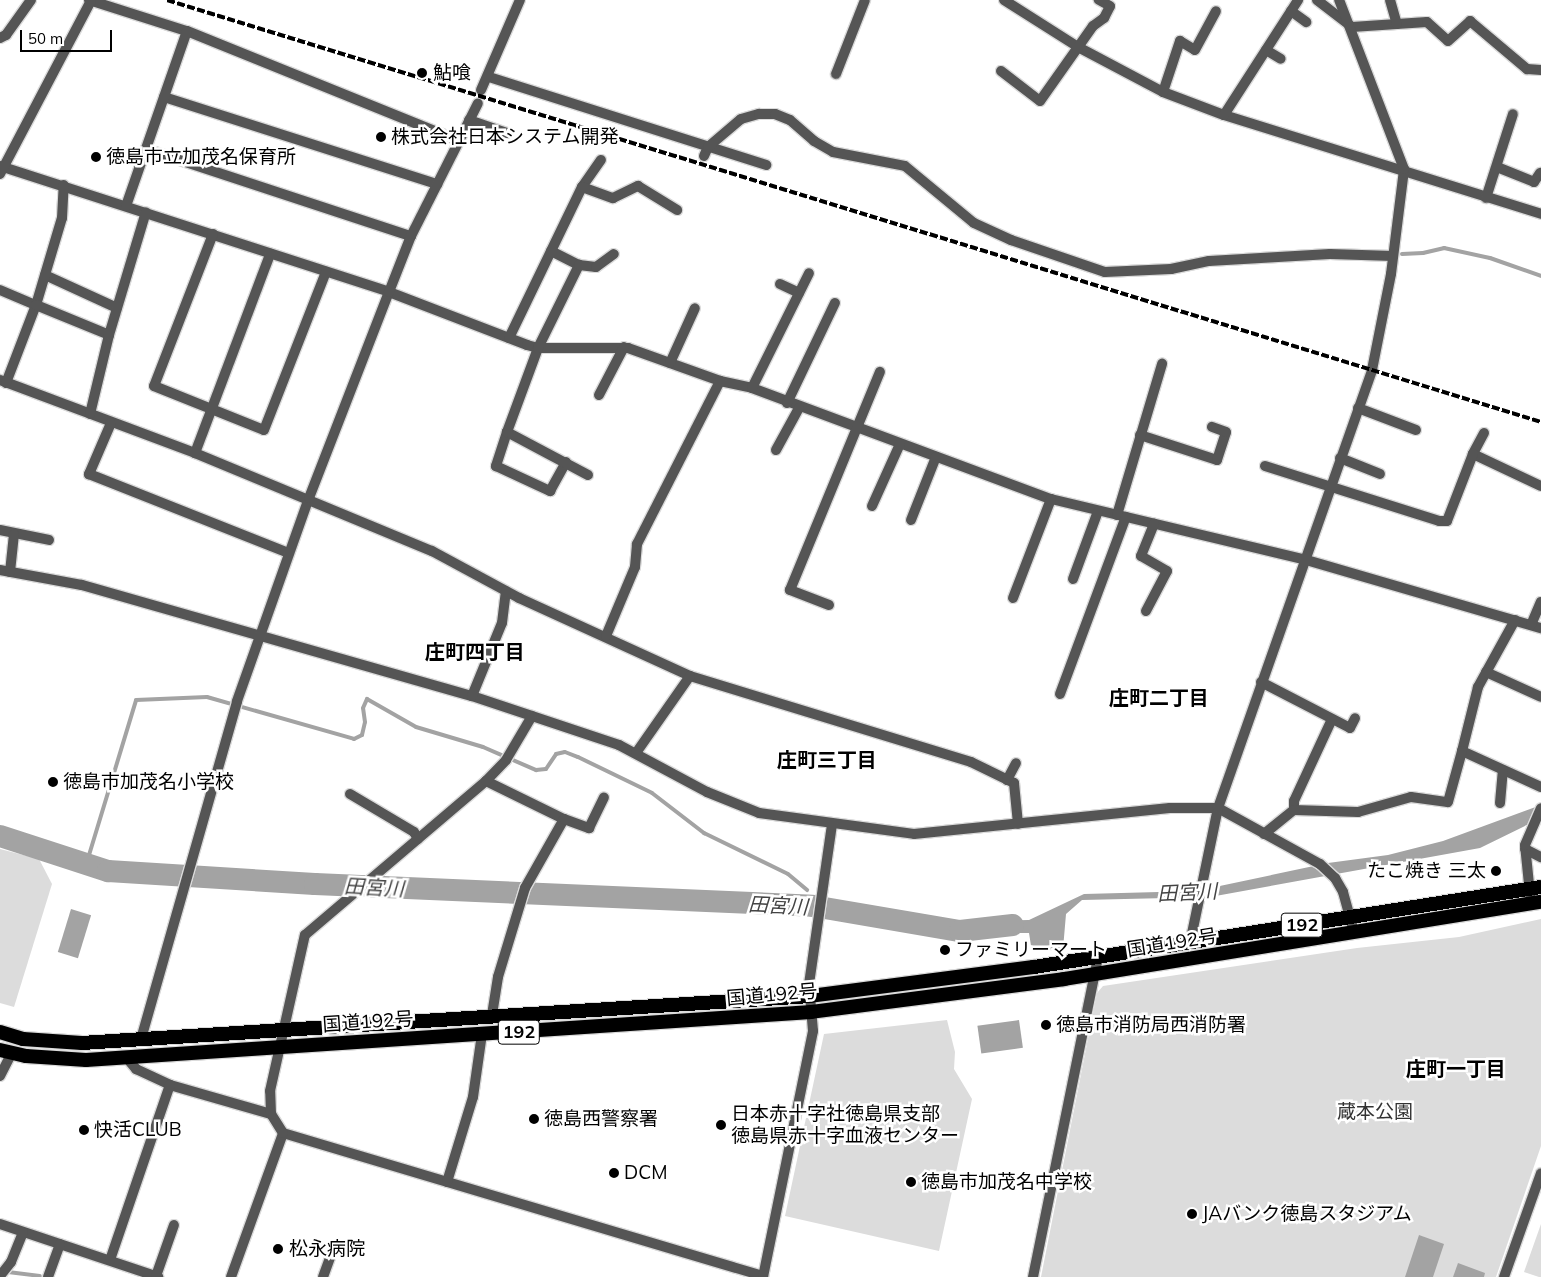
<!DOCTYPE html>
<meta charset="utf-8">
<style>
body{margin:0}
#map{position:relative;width:1541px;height:1277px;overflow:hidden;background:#fff;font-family:Mulish,"Noto Sans JP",sans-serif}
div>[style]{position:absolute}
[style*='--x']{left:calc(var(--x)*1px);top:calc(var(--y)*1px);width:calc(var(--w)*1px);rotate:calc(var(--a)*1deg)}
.green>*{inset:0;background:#dcdcdc}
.water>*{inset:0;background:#a3a3a3;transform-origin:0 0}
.stream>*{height:4px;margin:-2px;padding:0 2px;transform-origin:2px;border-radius:2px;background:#a3a3a3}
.river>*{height:22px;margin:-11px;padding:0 11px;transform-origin:11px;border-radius:11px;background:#a3a3a3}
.roads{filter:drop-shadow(1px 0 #dbdbdb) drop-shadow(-1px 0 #dbdbdb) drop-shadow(0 1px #dbdbdb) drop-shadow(0 -1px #dbdbdb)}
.minor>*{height:10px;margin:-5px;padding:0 5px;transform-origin:5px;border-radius:5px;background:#555}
.tertiary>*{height:10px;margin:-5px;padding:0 5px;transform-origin:5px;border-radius:5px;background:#555}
.trunk>*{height:14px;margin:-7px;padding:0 7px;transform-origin:7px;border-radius:7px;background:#000}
.rail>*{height:4px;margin-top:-2px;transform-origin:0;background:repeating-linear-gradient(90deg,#000 0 8px,transparent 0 10.5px)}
.dots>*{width:14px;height:14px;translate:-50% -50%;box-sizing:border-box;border:2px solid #fff;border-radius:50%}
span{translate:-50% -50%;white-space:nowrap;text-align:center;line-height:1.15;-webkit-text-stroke:5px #fff;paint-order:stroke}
.shield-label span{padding:1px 4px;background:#fff;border:1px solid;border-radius:4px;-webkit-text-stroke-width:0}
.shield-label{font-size:18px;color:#000;font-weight:700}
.poi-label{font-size:19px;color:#000}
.left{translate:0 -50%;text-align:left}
.right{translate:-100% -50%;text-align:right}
.street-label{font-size:19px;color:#000}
.park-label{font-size:19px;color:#333}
.neighbourhood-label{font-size:20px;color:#000;font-weight:700}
.water-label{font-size:20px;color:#444;font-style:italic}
.scale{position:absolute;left:20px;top:30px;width:92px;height:22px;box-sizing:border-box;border:2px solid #000;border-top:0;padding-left:6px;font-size:15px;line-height:18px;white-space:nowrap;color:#000;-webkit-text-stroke:4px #fff;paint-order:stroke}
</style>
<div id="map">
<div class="green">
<div style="clip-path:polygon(0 849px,39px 859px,52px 884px,14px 1007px,0 1003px)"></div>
<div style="clip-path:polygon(1541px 919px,1541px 1146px,1496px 1277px,1041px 1277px,1097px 993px,1103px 986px,1357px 948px,1459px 937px)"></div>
<div style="clip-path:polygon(947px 1020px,955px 1052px,954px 1069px,972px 1099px,939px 1251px,785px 1216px,824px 1034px)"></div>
<div style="clip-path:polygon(1541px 1224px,1541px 1277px,1539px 1277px,1524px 1272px)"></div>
</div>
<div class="water">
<div style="clip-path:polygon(1541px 805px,1541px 818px,1480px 848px,1210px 897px,1082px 900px,1066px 914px,1063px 949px,1032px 952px,1029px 933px,982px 933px,982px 921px,1029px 920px,1084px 894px,1196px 891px,1328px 863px,1388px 855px,1443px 841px)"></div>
<div style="left:71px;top:909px;width:21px;height:45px;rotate:17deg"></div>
<div style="left:1019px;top:1020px;width:28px;height:42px;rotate:82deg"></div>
<div style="clip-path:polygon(1419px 1235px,1444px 1244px,1433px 1277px,1405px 1277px)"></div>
<div style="clip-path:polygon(1458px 1263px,1485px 1273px,1484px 1277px,1453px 1277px)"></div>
</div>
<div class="stream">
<div style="--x:1402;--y:254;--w:21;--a:-3"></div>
<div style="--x:1423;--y:253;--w:22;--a:-13"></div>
<div style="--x:1444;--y:248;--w:47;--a:12.3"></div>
<div style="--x:1490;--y:258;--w:54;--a:19.4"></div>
<div style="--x:86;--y:865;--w:172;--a:-73.1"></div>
<div style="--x:136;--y:700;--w:71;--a:-2.4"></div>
<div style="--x:207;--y:697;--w:153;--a:15.9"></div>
<div style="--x:354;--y:739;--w:9;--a:-27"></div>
<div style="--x:362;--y:735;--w:13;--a:-77"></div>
<div style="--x:365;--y:722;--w:14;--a:-98"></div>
<div style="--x:363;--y:708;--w:10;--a:-66"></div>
<div style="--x:367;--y:699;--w:56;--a:29.7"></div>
<div style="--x:416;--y:727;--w:70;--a:16.6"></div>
<div style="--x:483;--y:747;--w:58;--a:23.5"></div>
<div style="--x:536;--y:770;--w:10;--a:-6"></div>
<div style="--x:546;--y:769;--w:18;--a:-56"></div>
<div style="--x:556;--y:754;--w:9;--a:-13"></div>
<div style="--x:565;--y:752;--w:14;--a:21"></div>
<div style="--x:578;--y:757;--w:82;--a:25.9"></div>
<div style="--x:652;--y:793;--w:66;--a:37.6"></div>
<div style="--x:704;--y:833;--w:93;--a:26"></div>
<div style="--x:788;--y:874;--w:25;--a:40"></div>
<div style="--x:811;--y:900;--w:6;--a:72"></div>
<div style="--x:8;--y:1272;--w:32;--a:7"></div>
</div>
<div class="river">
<div style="--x:0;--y:836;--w:114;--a:18"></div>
<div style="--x:108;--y:871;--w:207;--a:3.6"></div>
<div style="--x:315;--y:884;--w:498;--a:2.5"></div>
<div style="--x:813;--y:906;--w:149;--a:9.7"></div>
<div style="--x:960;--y:931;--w:53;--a:-6.5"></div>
</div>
<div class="roads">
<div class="minor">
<div style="--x:89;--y:0;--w:103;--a:17.6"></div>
<div style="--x:187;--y:31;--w:293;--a:22"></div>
<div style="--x:459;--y:141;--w:42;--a:-63.4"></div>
<div style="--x:1004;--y:0;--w:88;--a:32.4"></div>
<div style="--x:1078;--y:47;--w:96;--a:27.9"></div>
<div style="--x:1163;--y:92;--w:65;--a:20.7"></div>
<div style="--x:1224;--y:115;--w:332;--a:17.3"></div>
<div style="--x:1317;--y:0;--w:44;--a:37.6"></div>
<div style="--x:1352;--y:27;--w:75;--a:-3.8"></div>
<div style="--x:1427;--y:22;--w:28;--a:42"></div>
<div style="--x:1448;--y:41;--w:30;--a:-42"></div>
<div style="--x:1470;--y:21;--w:75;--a:40.1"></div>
<div style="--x:1527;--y:69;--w:14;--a:4"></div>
<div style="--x:1390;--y:0;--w:25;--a:74"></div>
<div style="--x:1291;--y:11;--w:19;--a:36"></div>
<div style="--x:0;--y:38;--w:7;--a:-27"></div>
<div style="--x:6;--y:35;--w:43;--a:-54.5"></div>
<div style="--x:1266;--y:50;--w:17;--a:31"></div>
<div style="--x:1001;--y:71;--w:49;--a:37.6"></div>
<div style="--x:1040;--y:101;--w:92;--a:-54.8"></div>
<div style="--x:1093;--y:26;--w:14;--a:-36"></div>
<div style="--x:1104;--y:18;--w:13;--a:-63"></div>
<div style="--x:1110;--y:6;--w:13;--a:-151"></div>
<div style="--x:836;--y:74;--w:79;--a:-68.6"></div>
<div style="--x:489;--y:77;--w:291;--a:17.6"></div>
<div style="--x:481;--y:90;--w:98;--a:-66.6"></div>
<div style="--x:1163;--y:92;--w:54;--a:-71.6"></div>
<div style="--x:1180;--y:41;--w:17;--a:31"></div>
<div style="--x:1195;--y:50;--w:44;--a:-61.7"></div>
<div style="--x:164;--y:97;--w:287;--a:17.7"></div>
<div style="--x:1224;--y:115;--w:137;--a:-57.2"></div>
<div style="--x:469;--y:120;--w:40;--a:18.9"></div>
<div style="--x:146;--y:149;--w:279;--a:18.2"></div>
<div style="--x:704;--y:156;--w:10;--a:-66"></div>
<div style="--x:708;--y:147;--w:43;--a:-40.3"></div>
<div style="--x:741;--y:119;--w:19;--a:-16"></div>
<div style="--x:759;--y:114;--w:16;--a:0"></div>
<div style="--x:775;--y:114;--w:16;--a:22"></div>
<div style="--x:790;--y:120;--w:32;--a:41"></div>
<div style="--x:814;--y:141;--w:22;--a:30"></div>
<div style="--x:833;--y:152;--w:73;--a:11"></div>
<div style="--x:905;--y:166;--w:89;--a:39.6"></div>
<div style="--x:974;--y:223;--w:41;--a:24.7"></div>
<div style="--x:1011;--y:240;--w:99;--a:18.8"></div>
<div style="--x:1105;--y:272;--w:66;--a:-2.6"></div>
<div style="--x:1171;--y:269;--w:39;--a:-12"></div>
<div style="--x:1209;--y:261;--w:121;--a:-3.3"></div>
<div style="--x:1330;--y:254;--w:63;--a:1.8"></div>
<div style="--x:0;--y:166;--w:409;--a:17.9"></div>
<div style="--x:389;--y:292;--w:148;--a:21"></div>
<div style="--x:527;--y:345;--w:11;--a:15"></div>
<div style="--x:538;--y:348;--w:90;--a:0"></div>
<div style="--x:628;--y:348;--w:98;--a:19.7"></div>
<div style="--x:720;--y:381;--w:33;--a:12"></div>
<div style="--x:752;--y:388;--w:319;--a:20.4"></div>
<div style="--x:1051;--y:499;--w:259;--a:13.4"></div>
<div style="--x:1303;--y:559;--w:248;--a:16.2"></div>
<div style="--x:1497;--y:167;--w:40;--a:22"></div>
<div style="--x:1534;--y:182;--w:11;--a:-56"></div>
<div style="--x:0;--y:174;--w:195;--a:-62.3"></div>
<div style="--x:582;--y:187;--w:33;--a:-55"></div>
<div style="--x:1486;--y:198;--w:88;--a:-72.2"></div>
<div style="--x:126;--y:206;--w:185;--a:-70.8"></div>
<div style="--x:213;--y:234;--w:163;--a:111.2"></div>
<div style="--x:154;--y:386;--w:118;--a:21.8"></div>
<div style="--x:264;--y:430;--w:170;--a:-68.6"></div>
<div style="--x:551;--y:251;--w:31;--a:27"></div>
<div style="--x:45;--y:275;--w:79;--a:24.6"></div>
<div style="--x:780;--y:284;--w:21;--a:25"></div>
<div style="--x:0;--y:290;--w:39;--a:23"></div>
<div style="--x:36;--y:305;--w:91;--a:-73.4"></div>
<div style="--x:62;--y:218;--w:33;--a:-87"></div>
<div style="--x:509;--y:338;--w:168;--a:-64.2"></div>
<div style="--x:582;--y:187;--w:33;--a:20"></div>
<div style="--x:613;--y:198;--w:28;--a:-26"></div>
<div style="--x:638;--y:186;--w:46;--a:31.6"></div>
<div style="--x:670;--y:363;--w:60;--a:-65.6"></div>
<div style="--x:0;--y:380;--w:208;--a:20.5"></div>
<div style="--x:195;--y:453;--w:256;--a:22.5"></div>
<div style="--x:432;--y:551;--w:99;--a:28.4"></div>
<div style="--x:519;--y:598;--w:188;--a:24.5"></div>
<div style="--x:690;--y:676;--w:294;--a:17"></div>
<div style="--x:971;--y:762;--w:48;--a:26"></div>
<div style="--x:1014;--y:783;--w:41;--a:84.4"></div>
<div style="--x:6;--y:383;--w:84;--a:-69"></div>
<div style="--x:36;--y:305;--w:79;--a:22.3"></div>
<div style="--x:752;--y:388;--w:128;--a:-63.6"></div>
<div style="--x:599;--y:395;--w:54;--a:-62.5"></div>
<div style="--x:787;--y:403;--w:111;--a:-64.4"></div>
<div style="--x:1358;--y:408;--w:62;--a:20.8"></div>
<div style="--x:90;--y:414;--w:81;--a:-76.5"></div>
<div style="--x:109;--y:335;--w:128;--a:-73.3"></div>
<div style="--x:111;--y:423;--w:56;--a:113.3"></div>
<div style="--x:89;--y:474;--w:215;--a:21.6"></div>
<div style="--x:507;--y:432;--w:36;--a:108"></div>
<div style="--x:496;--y:466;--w:60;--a:24.8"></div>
<div style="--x:550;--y:491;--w:33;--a:-61"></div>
<div style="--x:1484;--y:433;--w:24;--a:118"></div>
<div style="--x:1473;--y:454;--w:75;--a:25.2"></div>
<div style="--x:1140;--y:435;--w:81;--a:18"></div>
<div style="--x:1217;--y:460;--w:29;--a:-72"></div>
<div style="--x:1226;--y:432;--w:15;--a:-160"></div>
<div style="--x:776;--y:450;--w:48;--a:-61.3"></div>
<div style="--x:195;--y:453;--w:213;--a:-69.3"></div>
<div style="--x:1340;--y:458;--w:43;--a:21.8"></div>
<div style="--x:1265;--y:466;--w:182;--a:17.5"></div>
<div style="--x:1439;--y:521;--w:8;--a:0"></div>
<div style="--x:1447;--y:521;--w:72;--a:-68.8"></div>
<div style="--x:588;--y:475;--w:92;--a:-152"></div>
<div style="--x:507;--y:432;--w:90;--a:-69.7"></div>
<div style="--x:538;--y:348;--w:93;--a:-63.7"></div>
<div style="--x:579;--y:265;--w:17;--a:7"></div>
<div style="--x:596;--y:267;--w:22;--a:-36"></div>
<div style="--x:872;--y:506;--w:68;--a:-65.7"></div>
<div style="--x:1117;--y:515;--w:158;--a:-73.4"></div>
<div style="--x:911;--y:520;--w:68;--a:-68.4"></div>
<div style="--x:0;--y:530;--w:50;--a:11.5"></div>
<div style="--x:0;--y:570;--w:83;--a:10.4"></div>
<div style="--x:82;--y:585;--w:405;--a:15.9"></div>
<div style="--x:472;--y:696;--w:155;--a:18.4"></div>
<div style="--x:619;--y:745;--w:100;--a:28.1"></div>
<div style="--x:707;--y:792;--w:56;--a:22"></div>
<div style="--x:759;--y:813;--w:156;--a:7.7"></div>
<div style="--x:914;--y:834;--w:257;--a:-5.8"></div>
<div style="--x:1170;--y:808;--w:48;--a:0"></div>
<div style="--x:1218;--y:808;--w:116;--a:28.8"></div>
<div style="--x:1320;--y:864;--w:21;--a:43"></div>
<div style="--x:1335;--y:878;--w:16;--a:60"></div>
<div style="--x:1343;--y:892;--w:41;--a:74.6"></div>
<div style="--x:10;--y:572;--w:38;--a:-84"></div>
<div style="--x:1073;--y:579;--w:72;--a:-69.8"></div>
<div style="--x:1013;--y:598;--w:106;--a:-69"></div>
<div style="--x:829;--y:605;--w:42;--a:-159"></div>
<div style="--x:790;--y:590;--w:236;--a:-67.6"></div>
<div style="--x:1146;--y:611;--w:45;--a:-62.3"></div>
<div style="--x:1167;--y:571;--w:30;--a:-150"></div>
<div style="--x:1141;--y:556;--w:35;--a:-68"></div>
<div style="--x:1515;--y:620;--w:77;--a:118.9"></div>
<div style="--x:1478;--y:687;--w:66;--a:104"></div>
<div style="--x:1462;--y:751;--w:87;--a:24.5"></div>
<div style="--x:1531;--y:625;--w:25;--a:-67"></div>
<div style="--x:606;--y:636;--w:75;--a:-67.2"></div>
<div style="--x:635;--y:567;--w:23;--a:-85"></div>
<div style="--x:637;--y:544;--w:183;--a:-63"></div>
<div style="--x:1486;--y:672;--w:60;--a:24.4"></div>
<div style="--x:1261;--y:682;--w:100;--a:27.3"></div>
<div style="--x:1350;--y:728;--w:11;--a:-63"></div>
<div style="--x:1060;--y:694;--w:189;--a:-69.6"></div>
<div style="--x:472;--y:696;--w:79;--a:-67.7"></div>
<div style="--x:502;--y:623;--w:32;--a:-83"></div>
<div style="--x:636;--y:753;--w:94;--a:-55"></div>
<div style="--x:1007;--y:780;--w:19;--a:-62"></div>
<div style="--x:486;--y:781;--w:87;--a:26"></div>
<div style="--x:564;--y:819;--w:79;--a:119.5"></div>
<div style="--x:525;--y:888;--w:93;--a:106.9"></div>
<div style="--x:498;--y:977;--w:39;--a:99"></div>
<div style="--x:350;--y:794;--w:74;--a:30.7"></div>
<div style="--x:414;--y:832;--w:8;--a:60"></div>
<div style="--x:1500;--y:803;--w:33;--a:-85"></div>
<div style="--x:1294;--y:810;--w:9;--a:-90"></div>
<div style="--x:1294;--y:801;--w:90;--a:-65.1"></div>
<div style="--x:564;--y:819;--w:27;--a:20"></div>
<div style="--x:589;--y:828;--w:34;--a:-64"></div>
<div style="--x:1264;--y:834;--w:38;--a:-39"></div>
<div style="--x:1294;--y:810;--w:64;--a:1.8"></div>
<div style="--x:1358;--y:812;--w:55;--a:-15.8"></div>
<div style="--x:1411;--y:797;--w:37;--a:8"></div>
<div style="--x:1448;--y:802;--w:53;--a:-74.6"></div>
<div style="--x:1525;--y:849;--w:18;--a:27"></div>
<div style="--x:1531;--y:904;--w:59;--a:-95.8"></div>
<div style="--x:1525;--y:845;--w:40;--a:-66.6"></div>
<div style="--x:1190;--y:943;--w:138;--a:-78.3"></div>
<div style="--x:1218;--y:808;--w:464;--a:-70.6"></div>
<div style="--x:1372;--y:370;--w:98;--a:-78.8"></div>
<div style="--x:1391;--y:274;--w:106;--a:-82.9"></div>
<div style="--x:1404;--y:169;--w:181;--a:-111"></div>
<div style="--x:141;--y:1039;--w:351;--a:-74.1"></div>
<div style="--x:237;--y:701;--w:215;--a:-70.5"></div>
<div style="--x:309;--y:498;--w:221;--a:-68.8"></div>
<div style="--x:126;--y:1057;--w:16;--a:50"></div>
<div style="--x:136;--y:1069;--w:38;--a:25"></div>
<div style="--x:170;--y:1085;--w:105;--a:16"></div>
<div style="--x:0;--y:1076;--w:25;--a:-63"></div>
<div style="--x:283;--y:1133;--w:501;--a:16.59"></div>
<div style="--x:447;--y:1182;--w:89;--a:-73"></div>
<div style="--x:473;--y:1097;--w:64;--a:-81.9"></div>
<div style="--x:0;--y:1224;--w:167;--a:18.5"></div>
<div style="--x:110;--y:1260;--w:185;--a:-71.1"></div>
<div style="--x:0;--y:1276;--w:18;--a:-52"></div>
<div style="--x:11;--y:1262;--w:32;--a:-68"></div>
<div style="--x:156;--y:1276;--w:54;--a:-70.6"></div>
<div style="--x:48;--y:1277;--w:35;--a:-70"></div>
<div style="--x:231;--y:1277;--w:153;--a:-70.1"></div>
<div style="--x:283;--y:1133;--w:22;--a:-122"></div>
<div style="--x:271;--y:1114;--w:23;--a:-92"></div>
<div style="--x:270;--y:1091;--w:160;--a:-77.4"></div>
<div style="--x:305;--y:935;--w:238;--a:-40.4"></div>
<div style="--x:486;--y:781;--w:29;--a:-46"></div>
<div style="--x:506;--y:760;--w:51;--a:-59.4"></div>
<div style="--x:323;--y:1277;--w:27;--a:-70"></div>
<div style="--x:763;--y:1277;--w:251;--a:-78.5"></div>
<div style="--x:813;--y:1031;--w:47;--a:-94.9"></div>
<div style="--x:809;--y:984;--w:162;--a:-81.8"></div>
<div style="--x:1504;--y:1277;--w:110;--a:-70.4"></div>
</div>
<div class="tertiary">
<div style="--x:389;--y:292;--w:60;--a:-68.6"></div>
<div style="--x:411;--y:236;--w:106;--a:-63.2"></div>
<div style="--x:1033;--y:1277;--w:327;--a:-78.5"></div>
</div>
<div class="trunk">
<div style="--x:0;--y:1032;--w:24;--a:17"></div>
<div style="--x:23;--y:1039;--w:59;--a:3.9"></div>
<div style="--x:82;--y:1043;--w:730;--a:-3.69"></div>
<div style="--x:810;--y:996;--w:226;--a:-7.4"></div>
<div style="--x:1034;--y:967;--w:513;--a:-8.97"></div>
<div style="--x:0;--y:1050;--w:27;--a:13"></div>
<div style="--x:26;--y:1056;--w:60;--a:3.8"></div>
<div style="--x:86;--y:1060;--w:727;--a:-3.79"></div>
<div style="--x:811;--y:1012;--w:255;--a:-7.4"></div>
<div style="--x:1064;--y:979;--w:483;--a:-9.2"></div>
</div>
</div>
<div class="rail">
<div style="--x:167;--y:0;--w:1437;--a:17.07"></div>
</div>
<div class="dots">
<div style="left:422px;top:73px;background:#000"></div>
<div style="left:381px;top:137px;background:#000"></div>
<div style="left:96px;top:157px;background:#000"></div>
<div style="left:53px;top:782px;background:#000"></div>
<div style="left:1496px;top:871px;background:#000"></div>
<div style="left:945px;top:950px;background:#000"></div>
<div style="left:1046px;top:1025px;background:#000"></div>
<div style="left:534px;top:1119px;background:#000"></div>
<div style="left:721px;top:1125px;background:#000"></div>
<div style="left:84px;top:1130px;background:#000"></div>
<div style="left:614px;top:1173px;background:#000"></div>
<div style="left:911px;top:1182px;background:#000"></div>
<div style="left:1192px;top:1214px;background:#000"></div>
<div style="left:278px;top:1249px;background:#000"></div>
</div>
<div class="shield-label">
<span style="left:1302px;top:925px">192</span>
<span style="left:519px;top:1032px">192</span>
</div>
<div class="poi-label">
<span class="left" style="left:433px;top:73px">鮎喰</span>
<span class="left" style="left:391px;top:137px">株式会社日本システム開発</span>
<span class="left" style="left:106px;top:157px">徳島市立加茂名保育所</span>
<span class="left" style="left:63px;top:782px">徳島市加茂名小学校</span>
<span class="right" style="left:1486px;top:871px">たこ焼き 三太</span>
<span class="left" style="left:955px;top:950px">ファミリーマート</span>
<span class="left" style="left:1056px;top:1025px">徳島市消防局西消防署</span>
<span class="left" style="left:731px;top:1125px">日本赤十字社徳島県支部<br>徳島県赤十字血液センター</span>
<span class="left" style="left:544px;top:1119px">徳島西警察署</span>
<span class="left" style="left:94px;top:1130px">快活CLUB</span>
<span class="left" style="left:624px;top:1173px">DCM</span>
<span class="left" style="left:921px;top:1182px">徳島市加茂名中学校</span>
<span class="left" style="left:1202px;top:1214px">JAバンク徳島スタジアム</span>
<span class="left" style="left:289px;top:1249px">松永病院</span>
</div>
<div class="street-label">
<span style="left:1172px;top:943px;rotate:-9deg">国道192号</span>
<span style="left:772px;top:995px;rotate:-5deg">国道192号</span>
<span style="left:368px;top:1022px;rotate:-4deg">国道192号</span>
</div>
<div class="park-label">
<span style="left:1375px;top:1112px">蔵本公園</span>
</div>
<div class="neighbourhood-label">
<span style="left:475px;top:651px">庄町四丁目</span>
<span style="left:1159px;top:697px">庄町二丁目</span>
<span style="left:827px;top:759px">庄町三丁目</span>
<span style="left:1456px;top:1068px">庄町一丁目</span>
</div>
<div class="water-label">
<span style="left:374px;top:887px;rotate:3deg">田宮川</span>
<span style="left:1187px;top:892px;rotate:-3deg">田宮川</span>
<span style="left:778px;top:905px;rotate:3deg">田宮川</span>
</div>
<div class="scale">50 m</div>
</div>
